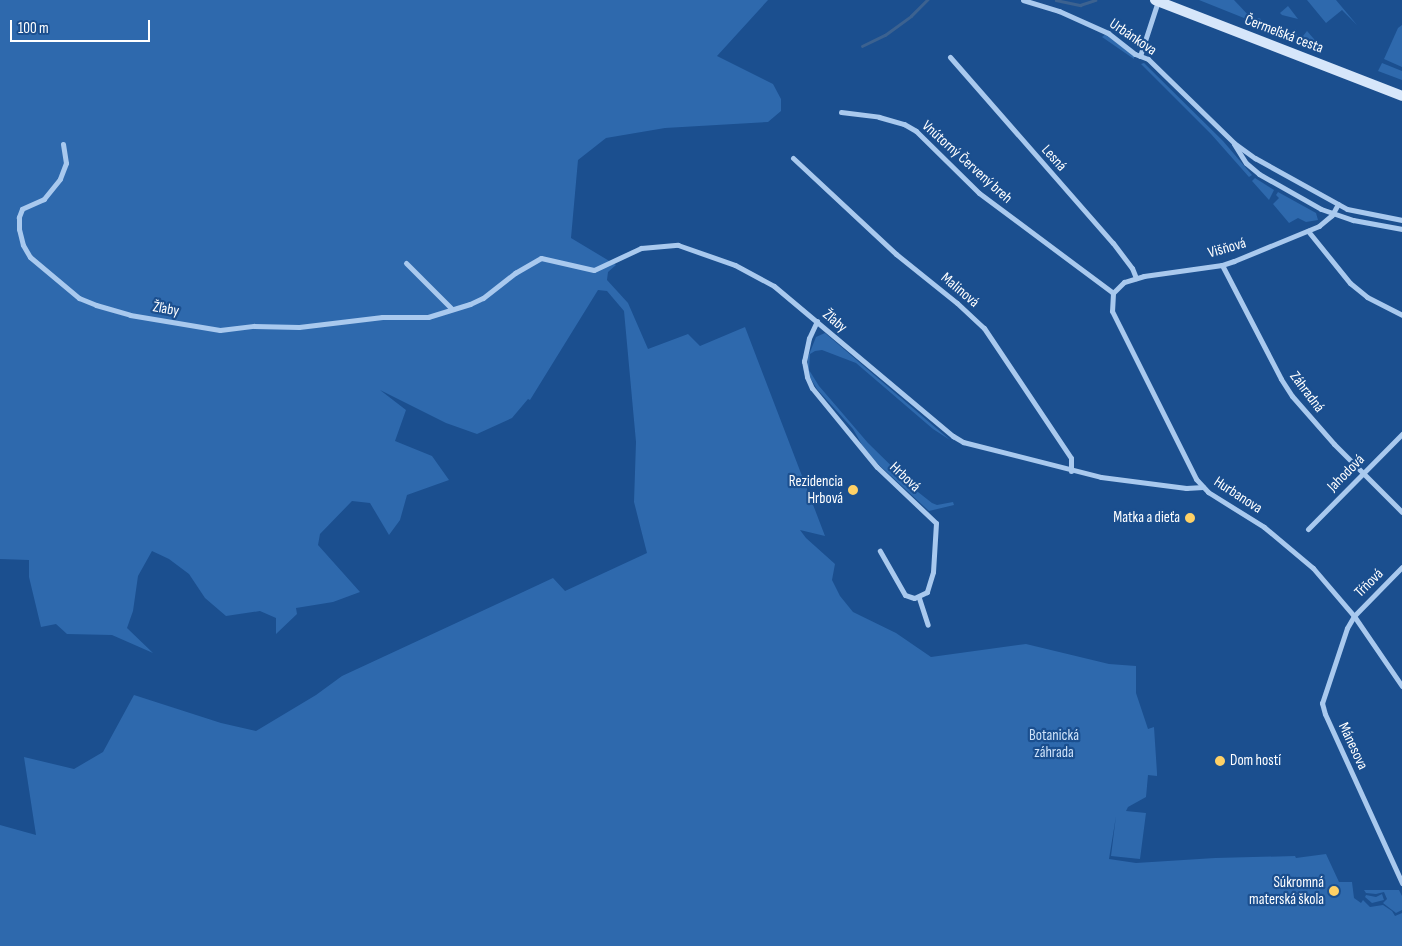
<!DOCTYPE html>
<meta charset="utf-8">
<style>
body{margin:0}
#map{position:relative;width:1402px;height:946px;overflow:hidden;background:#1b4f8f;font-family:"Sofia Sans Condensed",sans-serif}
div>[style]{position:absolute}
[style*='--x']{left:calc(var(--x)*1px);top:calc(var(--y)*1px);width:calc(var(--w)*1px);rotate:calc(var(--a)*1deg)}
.green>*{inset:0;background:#2e69ad}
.stream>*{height:2.5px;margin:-1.25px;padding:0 1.25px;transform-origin:1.25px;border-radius:1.25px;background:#3c6290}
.street>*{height:5px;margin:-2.5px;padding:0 2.5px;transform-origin:2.5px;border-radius:2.5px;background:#a9c9ee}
.secondary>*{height:10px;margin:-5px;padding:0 5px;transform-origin:5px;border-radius:5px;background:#d6e6fa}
.dots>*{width:14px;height:14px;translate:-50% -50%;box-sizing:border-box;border:2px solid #1b4f8f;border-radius:50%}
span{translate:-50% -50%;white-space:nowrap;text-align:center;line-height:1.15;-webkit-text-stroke:4.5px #1b4f8f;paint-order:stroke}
.street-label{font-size:15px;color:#fff}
.poi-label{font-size:15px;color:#fff}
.right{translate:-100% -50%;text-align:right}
.left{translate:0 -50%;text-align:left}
.park-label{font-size:15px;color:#cfe3fa}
.scale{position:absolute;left:10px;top:20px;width:140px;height:22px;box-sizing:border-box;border:2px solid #fff;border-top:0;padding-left:6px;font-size:15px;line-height:18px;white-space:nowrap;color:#fff;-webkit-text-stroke:4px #1b4f8f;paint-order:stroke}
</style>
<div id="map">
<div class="green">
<div style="clip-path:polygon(0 0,768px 0,717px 56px,773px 84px,781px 99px,781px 111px,768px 122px,665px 128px,606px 138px,578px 160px,571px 238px,616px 265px,608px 272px,607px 280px,628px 303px,648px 349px,688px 334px,700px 346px,745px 327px,825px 536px,800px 530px,806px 538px,835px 564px,832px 580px,840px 596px,853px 612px,896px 633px,931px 657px,1026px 644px,1109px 664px,1136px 666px,1136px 693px,1148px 729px,1154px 727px,1157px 773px,1157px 776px,1148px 775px,1146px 797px,1128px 807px,1126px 811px,1146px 813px,1140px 859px,1111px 856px,1116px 816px,1109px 859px,1136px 863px,1215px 858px,1295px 856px,1296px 858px,1326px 854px,1339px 882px,1352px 882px,1354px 898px,1361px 903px,1363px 900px,1370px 907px,1383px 905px,1392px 911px,1395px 916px,1402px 913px,1402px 946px,0 946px,0 825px,36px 835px,24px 757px,74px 769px,103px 752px,134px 695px,221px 723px,256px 731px,316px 695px,342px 676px,553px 578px,565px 591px,647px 553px,634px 502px,636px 442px,624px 311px,607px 291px,598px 290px,530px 400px,528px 399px,512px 418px,477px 434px,446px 423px,380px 390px,406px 410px,395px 441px,432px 456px,449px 480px,407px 495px,400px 520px,389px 535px,370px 503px,352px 501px,320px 534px,318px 545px,360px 592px,333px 602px,296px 608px,297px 614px,276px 634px,276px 618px,260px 611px,226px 616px,205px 598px,189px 574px,169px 559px,152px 551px,138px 576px,133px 611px,127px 628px,153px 653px,112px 635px,67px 634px,56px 624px,41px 627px,29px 577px,29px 560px,0 559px)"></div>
<div style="clip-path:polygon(1199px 0,1234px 0,1251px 18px,1249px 20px)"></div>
<div style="clip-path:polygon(1307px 0,1336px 0,1357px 25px,1342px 10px,1326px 23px)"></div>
<div style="clip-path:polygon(1288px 6px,1298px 19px,1282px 15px,1280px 13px)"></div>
<div style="clip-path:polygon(1258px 18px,1261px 19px,1260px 22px,1292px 35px,1296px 29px,1297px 39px,1255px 22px,1253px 20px)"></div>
<div style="clip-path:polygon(1402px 25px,1402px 67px,1384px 59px,1398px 28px)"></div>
<div style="clip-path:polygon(1307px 31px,1320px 46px,1319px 47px,1303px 41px,1303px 36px)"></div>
<div style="clip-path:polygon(1106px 34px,1134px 56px,1134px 59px,1102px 37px)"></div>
<div style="clip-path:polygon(1144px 63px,1223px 141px,1252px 175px,1249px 177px,1211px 134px,1141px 64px)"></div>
<div style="clip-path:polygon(1382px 63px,1402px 71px,1402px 80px,1378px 71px)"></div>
<div style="clip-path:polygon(1255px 178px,1274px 190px,1269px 200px,1252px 181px)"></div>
<div style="clip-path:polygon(1278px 192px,1316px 213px,1318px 220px,1306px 222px,1298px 218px,1289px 223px,1273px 204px,1279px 198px,1276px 195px)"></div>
<div style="clip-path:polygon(825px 333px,950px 440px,933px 429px,856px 363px,822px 350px,815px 351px,810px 354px,809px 370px,819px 386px,868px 443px,918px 492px,932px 503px,937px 505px,953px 502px,954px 505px,929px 511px,878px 464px,865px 450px,853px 429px,817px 389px,808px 374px,808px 357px,816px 337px)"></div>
<div style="clip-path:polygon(1364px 890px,1399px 890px,1402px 896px,1402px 910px,1396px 913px,1383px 903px,1387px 899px,1384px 892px,1376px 894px,1366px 893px)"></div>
<div style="clip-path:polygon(1382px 894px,1384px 900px,1372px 903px,1365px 897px,1366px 895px,1376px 897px)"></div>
</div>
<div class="stream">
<div style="--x:1056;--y:0;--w:25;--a:12"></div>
<div style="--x:1080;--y:5;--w:16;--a:-18"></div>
<div style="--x:862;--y:46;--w:25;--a:-26"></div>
<div style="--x:885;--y:35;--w:32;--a:-36"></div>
<div style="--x:911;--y:16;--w:23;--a:-45"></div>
</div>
<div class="street">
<div style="--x:1023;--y:0;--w:38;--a:17"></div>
<div style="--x:1059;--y:11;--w:54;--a:24.2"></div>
<div style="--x:1108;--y:33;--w:34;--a:38"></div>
<div style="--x:1135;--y:54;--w:14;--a:21"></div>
<div style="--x:1148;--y:59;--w:120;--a:44.3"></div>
<div style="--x:1234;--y:143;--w:26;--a:36"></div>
<div style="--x:1255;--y:158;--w:105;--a:29"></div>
<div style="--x:1347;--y:209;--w:56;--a:11.3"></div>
<div style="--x:1140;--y:56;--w:58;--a:-71.9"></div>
<div style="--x:950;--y:57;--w:247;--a:48.8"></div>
<div style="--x:1113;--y:243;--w:31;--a:53"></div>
<div style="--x:1132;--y:268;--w:11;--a:68"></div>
<div style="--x:841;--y:112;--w:38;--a:7"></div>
<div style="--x:879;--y:117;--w:26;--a:16"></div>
<div style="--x:904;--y:124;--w:14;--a:30"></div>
<div style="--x:916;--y:131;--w:88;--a:44.5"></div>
<div style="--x:979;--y:193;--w:167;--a:36.7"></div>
<div style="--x:63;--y:144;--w:19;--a:81"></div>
<div style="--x:66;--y:163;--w:17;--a:111"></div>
<div style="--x:60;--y:179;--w:26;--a:129"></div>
<div style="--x:44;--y:199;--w:24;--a:156"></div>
<div style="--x:22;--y:209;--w:9;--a:111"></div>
<div style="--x:19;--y:217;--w:12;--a:90"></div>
<div style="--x:19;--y:229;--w:16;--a:76"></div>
<div style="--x:23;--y:245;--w:14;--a:60"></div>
<div style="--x:30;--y:257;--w:64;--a:39.9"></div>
<div style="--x:79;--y:298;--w:18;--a:22"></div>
<div style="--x:96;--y:305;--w:35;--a:16"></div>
<div style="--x:130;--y:315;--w:91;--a:9.5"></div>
<div style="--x:220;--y:330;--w:34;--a:-7"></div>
<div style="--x:254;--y:326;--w:45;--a:1.3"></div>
<div style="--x:299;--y:327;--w:84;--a:-6.9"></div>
<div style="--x:382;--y:317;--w:46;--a:0"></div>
<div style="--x:428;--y:317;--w:44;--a:-17.2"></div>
<div style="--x:470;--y:304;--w:14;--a:-25"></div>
<div style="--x:483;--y:298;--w:41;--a:-38"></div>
<div style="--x:515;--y:273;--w:30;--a:-30"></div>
<div style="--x:541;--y:258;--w:54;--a:12.8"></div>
<div style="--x:594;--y:270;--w:52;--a:-25.1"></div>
<div style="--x:641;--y:248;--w:37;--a:-5"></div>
<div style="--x:678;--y:245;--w:60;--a:19.3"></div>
<div style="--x:735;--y:265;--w:44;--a:28.3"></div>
<div style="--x:774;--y:286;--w:234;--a:40"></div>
<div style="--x:953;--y:436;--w:12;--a:31"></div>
<div style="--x:963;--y:442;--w:142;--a:14.2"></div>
<div style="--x:1101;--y:477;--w:86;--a:7.4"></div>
<div style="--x:1186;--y:488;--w:17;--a:-3"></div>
<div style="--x:1234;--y:144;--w:22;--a:58"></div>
<div style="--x:1246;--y:163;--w:17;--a:40"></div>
<div style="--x:1259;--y:174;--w:71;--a:29.4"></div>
<div style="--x:1321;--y:209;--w:34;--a:19"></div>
<div style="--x:1353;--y:220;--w:50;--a:10.4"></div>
<div style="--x:793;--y:158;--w:141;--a:43"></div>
<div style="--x:896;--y:254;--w:78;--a:38.8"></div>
<div style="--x:957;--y:303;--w:37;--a:43"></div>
<div style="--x:984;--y:328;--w:156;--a:56.2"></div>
<div style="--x:1071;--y:458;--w:13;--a:90"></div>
<div style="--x:1338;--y:204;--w:13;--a:119"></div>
<div style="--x:1332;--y:215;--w:17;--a:140"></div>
<div style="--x:1319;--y:226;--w:92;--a:157.6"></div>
<div style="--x:1234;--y:261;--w:13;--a:162"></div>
<div style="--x:1222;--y:265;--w:79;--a:172"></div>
<div style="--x:1144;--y:276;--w:21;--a:163"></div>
<div style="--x:1124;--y:282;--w:16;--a:135"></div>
<div style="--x:1113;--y:293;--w:18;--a:93"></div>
<div style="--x:1112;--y:311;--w:188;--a:63.4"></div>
<div style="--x:1196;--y:479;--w:18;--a:47"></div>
<div style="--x:1208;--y:492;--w:66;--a:32"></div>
<div style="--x:1264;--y:527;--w:64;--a:39.9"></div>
<div style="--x:1313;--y:568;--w:63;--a:49.5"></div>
<div style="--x:1354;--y:616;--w:85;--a:55.6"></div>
<div style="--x:1308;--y:231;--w:67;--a:51.1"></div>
<div style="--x:1350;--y:283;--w:22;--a:39"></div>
<div style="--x:1367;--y:297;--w:39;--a:27"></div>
<div style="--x:406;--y:263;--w:65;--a:45"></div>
<div style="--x:1222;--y:265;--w:128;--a:62.6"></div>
<div style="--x:1281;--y:379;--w:20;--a:57"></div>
<div style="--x:1292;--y:396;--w:64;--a:48.8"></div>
<div style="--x:1334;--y:444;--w:96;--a:45"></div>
<div style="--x:817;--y:321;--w:19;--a:115"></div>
<div style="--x:809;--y:338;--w:24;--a:102"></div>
<div style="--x:804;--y:361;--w:16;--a:79"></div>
<div style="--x:807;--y:377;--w:12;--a:66"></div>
<div style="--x:812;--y:388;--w:102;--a:50.6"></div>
<div style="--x:877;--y:467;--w:81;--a:43.5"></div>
<div style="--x:936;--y:523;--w:49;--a:93.5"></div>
<div style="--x:933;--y:572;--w:21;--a:107"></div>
<div style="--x:927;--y:592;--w:14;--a:155"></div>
<div style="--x:914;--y:598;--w:9;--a:-162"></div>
<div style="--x:905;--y:595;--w:51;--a:-119.6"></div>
<div style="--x:1308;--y:529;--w:134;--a:-45.3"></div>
<div style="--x:1402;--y:567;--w:69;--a:134.4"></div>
<div style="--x:1354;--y:616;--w:14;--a:120"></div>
<div style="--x:1347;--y:628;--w:79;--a:108.4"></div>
<div style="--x:1322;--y:703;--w:11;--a:75"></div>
<div style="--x:1325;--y:714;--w:186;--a:65.5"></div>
<div style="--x:919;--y:598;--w:28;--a:72"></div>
</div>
<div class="secondary">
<div style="--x:1155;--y:0;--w:265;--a:21.2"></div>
</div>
<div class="dots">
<div style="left:853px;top:490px;background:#ffd166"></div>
<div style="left:1190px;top:518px;background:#ffd166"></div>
<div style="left:1220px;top:761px;background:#ffd166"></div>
<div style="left:1334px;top:891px;background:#ffd166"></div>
</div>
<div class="street-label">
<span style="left:1284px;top:34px;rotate:21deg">Čermeľská cesta</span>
<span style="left:1133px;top:37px;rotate:34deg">Urbánkova</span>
<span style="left:1054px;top:158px;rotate:48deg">Lesná</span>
<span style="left:967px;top:162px;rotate:42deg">Vnútorný Červený breh</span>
<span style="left:1227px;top:248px;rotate:-16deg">Višňová</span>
<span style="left:960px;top:290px;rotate:40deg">Malinová</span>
<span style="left:166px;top:309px;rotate:10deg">Žľaby</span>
<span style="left:835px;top:321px;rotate:40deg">Žľaby</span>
<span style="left:1307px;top:392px;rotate:53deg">Záhradná</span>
<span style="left:1346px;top:473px;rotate:-45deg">Jahodová</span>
<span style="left:905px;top:477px;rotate:43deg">Hrbová</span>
<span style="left:1238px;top:495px;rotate:33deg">Hurbanova</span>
<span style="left:1369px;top:583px;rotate:-45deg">Tŕňová</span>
<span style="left:1353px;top:746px;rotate:65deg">Mánesova</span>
</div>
<div class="poi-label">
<span class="right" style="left:843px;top:490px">Rezidencia<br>Hrbová</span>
<span class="right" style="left:1180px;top:518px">Matka a dieťa</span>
<span class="left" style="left:1230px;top:761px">Dom hostí</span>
<span class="right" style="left:1324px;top:891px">Súkromná<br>materská škola</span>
</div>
<div class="park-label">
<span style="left:1054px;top:744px">Botanická<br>záhrada</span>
</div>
<div class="scale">100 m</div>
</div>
